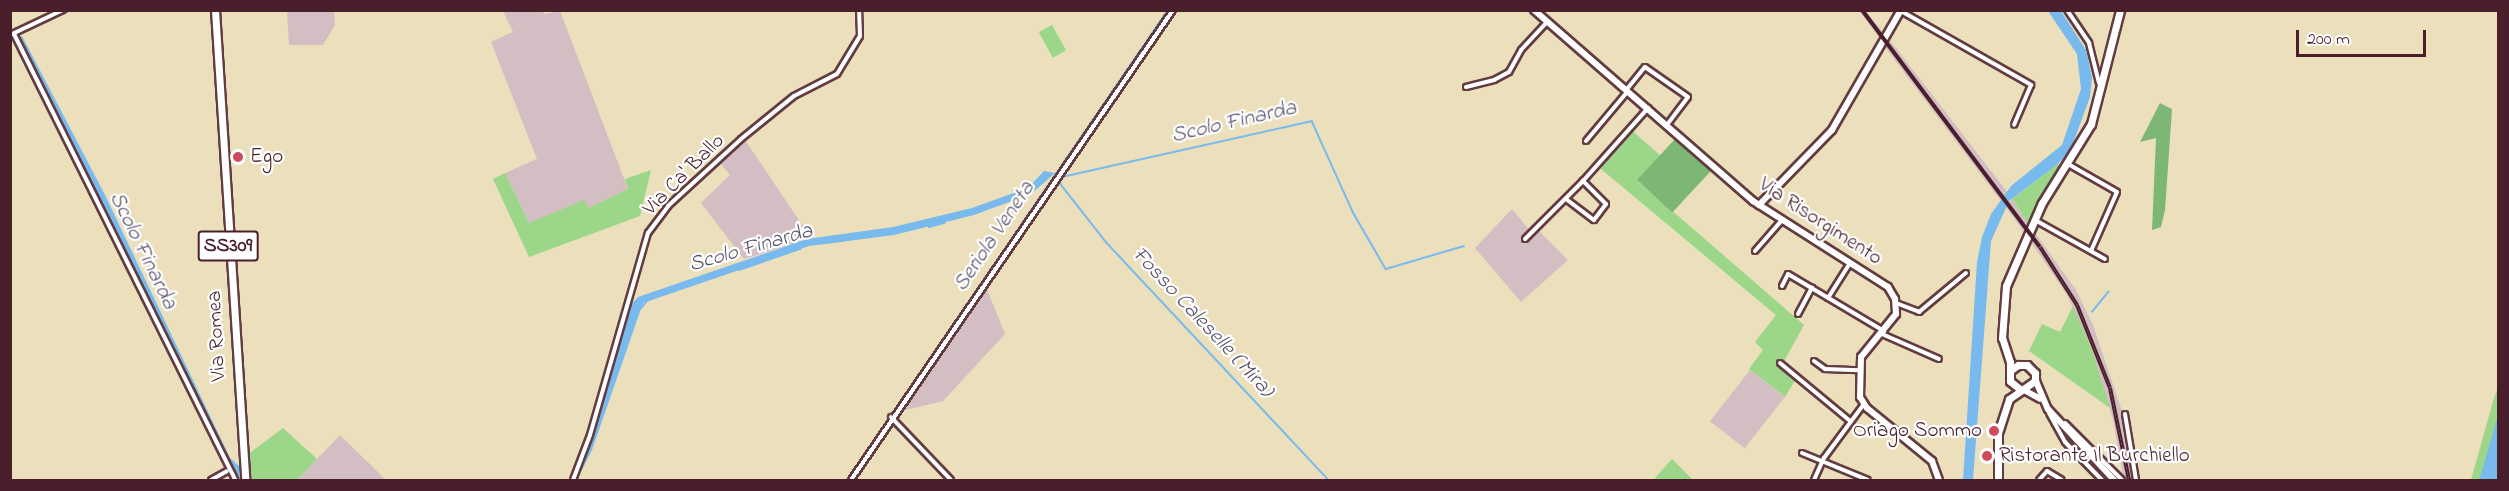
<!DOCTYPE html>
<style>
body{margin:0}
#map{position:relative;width:2509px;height:491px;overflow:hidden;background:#ebdfbc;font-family:"Indie Flower",sans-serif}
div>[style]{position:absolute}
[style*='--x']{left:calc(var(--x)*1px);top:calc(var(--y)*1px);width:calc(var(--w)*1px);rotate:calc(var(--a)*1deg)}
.industrial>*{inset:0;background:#d2bec3;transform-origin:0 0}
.green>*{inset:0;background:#9bd689;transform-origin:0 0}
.forest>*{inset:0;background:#7cb775;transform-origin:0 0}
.water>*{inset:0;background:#78baed}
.stream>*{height:1.5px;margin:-0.75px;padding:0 0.75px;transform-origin:0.75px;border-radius:0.75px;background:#78baed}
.roads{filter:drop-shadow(2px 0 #623c41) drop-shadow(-2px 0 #623c41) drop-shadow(0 2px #623c41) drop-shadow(0 -2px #623c41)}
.street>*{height:4px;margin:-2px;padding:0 2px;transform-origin:2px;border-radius:2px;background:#fff}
.secondary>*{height:6px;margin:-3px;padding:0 3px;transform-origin:3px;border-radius:3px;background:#fff}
.primary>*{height:7px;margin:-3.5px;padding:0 3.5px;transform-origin:3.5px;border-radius:3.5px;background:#fff}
.rail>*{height:4px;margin-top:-2px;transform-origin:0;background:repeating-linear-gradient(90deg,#fff 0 4.5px,#4a1f2b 0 9px);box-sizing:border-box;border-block:2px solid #4a1f2b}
.dots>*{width:16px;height:16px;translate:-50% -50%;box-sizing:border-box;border:3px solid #fff;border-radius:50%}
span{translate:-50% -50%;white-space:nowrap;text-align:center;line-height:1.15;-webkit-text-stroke:4.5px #fff;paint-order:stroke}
.shield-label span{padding:2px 4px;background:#fff;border:2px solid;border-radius:4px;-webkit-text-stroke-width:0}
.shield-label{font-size:20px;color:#4a1f2b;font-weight:700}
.poi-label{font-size:21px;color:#4a1f2b}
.left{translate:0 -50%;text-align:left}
.right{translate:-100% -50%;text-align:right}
.street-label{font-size:21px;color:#4a1f2b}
.water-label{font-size:22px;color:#5a556f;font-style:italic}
.frame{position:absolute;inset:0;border:12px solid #4a1f2b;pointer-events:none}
.scale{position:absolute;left:2296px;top:30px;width:130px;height:27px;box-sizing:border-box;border:3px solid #4a1f2b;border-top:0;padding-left:8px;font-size:18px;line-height:21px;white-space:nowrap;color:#4a1f2b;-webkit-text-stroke:4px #fff;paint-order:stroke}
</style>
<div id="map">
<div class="industrial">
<div style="clip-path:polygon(287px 11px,334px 11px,335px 25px,323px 45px,289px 45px)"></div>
<div style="clip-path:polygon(503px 11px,542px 11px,545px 14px,560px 11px,628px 189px,588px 208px,584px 201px,529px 223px,505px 173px,537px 159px,491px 42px,513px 32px)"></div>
<div style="clip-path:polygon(1859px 11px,1866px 11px,1885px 35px,1882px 41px)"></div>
<div style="clip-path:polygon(1889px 39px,2008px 193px,2001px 201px,1885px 47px)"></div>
<div style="clip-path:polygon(745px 140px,811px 238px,744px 259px,701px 203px,730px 175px,719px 162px)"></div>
<div style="clip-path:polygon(2012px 199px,2028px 223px,2024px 232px,2005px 206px)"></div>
<div style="clip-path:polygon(1512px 209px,1530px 231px,1537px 229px,1568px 260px,1521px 302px,1475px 248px)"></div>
<div style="clip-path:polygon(2033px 230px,2076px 290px,2093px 325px,2124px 417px,2134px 480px,2124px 480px,2113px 420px,2092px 350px,2067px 295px,2029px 239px)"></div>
<div style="clip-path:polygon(986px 287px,1005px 334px,943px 401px,901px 411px)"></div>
<div style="left:1750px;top:370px;width:44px;height:65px;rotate:38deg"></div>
<div style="clip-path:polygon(340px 435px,386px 480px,297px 480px)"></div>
</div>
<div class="green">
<div style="left:1052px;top:25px;width:29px;height:15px;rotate:61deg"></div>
<div style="clip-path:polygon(1628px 127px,1662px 157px,1639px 182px,1804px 325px,1783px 363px,1796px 379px,1785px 397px,1749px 369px,1763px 350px,1755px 342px,1776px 315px,1595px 164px)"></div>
<div style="clip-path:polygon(2058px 164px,2061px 168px,2028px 223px,2012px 199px)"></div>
<div style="clip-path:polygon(651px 170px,640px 216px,529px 257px,493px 179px,505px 173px,529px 223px,584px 200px,588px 208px,628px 189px,625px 179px)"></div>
<div style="clip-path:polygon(2073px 306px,2092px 350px,2110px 408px,2029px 351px,2042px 324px,2060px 332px)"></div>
<div style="clip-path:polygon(2498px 387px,2498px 480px,2471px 480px,2494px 398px)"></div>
<div style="clip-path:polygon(283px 428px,317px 459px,297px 480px,249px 480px,247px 455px)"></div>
<div style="clip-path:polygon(1672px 459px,1693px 480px,1657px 480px,1655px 478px)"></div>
</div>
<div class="forest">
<div style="clip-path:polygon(2160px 103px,2172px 109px,2165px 210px,2161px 227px,2152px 230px,2156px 138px,2140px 142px)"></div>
<div style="left:1676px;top:138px;width:48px;height:57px;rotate:43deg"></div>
</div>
<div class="water">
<div style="clip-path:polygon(2048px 11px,2061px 11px,2086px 50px,2092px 77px,2090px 97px,2071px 149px,2058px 164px,2009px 201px,1991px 241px,1973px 480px,1963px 480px,1977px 262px,1982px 237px,1991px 214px,2011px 186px,2062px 145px,2081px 89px,2077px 54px)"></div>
<div style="clip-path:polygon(22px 36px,105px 195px,230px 458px,239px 466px,240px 479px,229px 467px,18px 38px)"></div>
<div style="clip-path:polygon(1044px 171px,1055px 173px,1031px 194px,974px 215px,894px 235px,809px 246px,643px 303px,592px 450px,577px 480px,594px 435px,629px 307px,638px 297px,807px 239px,893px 227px,972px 208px,1028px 188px)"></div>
<div style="clip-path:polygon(2498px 415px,2498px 480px,2479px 480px,2481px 474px)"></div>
</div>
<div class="stream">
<div style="--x:18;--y:35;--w:59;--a:-25.3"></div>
<div style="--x:1062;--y:177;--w:256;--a:-12.6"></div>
<div style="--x:1312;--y:121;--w:100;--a:65.7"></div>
<div style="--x:1353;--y:212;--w:66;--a:59.9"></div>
<div style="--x:1386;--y:269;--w:81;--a:-16.4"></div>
<div style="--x:1059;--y:182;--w:78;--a:51.8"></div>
<div style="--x:1107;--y:243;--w:325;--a:46.9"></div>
<div style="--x:929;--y:227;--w:16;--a:-15"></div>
<div style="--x:825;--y:243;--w:37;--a:-8"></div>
<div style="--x:739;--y:270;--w:65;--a:-19"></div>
<div style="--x:2092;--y:312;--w:26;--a:-51"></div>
<div style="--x:637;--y:313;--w:16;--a:-50"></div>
<div style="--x:847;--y:480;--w:569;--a:-55.67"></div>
</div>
<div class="roads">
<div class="street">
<div style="--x:2067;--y:10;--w:40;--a:56"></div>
<div style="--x:2089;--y:43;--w:41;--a:76"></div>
<div style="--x:1901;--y:11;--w:150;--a:29.6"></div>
<div style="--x:2031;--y:85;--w:43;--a:113"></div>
<div style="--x:14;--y:34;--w:498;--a:63.6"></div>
<div style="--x:10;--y:35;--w:59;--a:-25.3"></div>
<div style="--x:1466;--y:87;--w:29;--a:-14"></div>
<div style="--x:1494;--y:80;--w:17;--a:-28"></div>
<div style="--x:1509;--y:72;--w:25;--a:-61"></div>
<div style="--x:1521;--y:50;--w:38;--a:-47"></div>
<div style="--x:1627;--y:89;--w:28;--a:-51"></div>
<div style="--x:1645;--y:67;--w:52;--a:34.9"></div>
<div style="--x:1688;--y:97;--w:34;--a:127"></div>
<div style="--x:1586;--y:141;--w:65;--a:-50"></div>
<div style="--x:2068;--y:164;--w:56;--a:29.7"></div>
<div style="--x:2117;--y:192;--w:64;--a:113.8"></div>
<div style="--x:1566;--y:199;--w:35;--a:37"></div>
<div style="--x:1594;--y:220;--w:20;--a:-53"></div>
<div style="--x:1606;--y:204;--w:33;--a:-135"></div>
<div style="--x:2035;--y:220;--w:80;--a:29.1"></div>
<div style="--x:1525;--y:239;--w:82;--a:-45"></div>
<div style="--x:1583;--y:181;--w:98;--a:-48.3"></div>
<div style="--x:1755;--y:251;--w:41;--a:-48.9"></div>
<div style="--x:1782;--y:286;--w:13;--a:-63"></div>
<div style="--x:1788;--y:274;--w:112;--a:30.7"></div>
<div style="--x:1828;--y:298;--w:41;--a:-57.8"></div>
<div style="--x:1896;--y:303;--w:25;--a:21"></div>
<div style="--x:1919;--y:312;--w:61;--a:-39.7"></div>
<div style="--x:1798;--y:314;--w:30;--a:-62"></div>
<div style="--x:1882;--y:334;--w:62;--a:23.7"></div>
<div style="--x:1814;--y:361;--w:14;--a:36"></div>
<div style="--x:1825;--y:369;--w:34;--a:2"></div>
<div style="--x:1780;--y:363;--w:91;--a:39.6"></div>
<div style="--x:2049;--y:413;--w:33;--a:61"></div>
<div style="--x:2065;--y:442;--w:53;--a:45.8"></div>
<div style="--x:2125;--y:414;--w:67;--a:80.5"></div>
<div style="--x:891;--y:417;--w:87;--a:46.4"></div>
<div style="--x:2065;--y:423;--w:81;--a:45"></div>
<div style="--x:1802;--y:453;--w:71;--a:22.2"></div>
<div style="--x:211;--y:480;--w:18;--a:-29"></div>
<div style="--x:573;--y:480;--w:48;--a:-69.3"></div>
<div style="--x:590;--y:435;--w:210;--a:-74"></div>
<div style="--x:648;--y:233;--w:34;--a:-53"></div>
<div style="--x:668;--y:206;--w:99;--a:-42.5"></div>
<div style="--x:741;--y:139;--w:68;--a:-39.1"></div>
<div style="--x:794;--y:96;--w:48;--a:-27.1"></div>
<div style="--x:837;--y:74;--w:44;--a:-58.8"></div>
<div style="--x:860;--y:36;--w:26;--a:-92"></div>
<div style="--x:851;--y:480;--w:570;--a:-55.58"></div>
<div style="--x:1814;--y:480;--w:24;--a:-66"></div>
<div style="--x:1824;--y:458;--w:67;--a:-53.5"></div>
<div style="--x:2039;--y:480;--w:12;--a:-48"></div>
<div style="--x:2047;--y:471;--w:17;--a:31"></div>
</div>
<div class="secondary">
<div style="--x:1534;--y:10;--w:291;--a:41.1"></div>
<div style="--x:1753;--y:201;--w:160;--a:32.5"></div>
<div style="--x:1888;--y:287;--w:14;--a:60"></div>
<div style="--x:1895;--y:299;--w:15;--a:86"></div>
<div style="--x:1896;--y:314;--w:55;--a:129.1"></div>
<div style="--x:1861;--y:357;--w:40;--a:91.4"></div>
<div style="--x:1860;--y:397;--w:13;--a:58"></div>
<div style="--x:1867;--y:408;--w:84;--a:39.2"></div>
<div style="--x:1932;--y:461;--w:20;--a:70"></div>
<div style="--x:1759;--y:205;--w:105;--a:-45.8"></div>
<div style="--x:1832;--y:130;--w:138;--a:-60.1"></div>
<div style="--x:2035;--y:379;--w:33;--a:67"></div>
<div style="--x:2048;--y:409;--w:97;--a:47.1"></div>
<div style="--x:2024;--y:390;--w:18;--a:29"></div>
</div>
<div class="primary">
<div style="--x:215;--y:10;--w:471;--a:86.3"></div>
<div style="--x:2021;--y:390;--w:14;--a:-141"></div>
<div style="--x:2010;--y:381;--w:19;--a:-90"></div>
<div style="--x:2010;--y:362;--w:25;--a:-108"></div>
<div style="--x:2002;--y:338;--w:52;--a:-85.6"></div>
<div style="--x:2006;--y:286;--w:90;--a:-66.6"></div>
<div style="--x:2042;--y:203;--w:93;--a:-58.2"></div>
<div style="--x:2091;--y:124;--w:118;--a:-75.7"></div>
<div style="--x:1998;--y:433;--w:36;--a:-72"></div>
<div style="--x:2009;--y:399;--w:32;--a:-35"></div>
<div style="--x:2035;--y:381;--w:8;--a:-90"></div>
<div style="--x:2035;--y:373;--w:11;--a:-135"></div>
<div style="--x:2027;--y:365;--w:9;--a:180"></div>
<div style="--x:2018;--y:365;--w:9;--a:144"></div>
<div style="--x:1998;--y:480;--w:49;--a:-90"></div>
</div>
</div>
<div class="rail">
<div style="--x:1862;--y:10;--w:296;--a:53.1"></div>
<div style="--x:2040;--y:247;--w:69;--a:57.5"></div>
<div style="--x:2077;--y:305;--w:89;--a:68.3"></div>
<div style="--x:2110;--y:388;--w:94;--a:78.3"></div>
</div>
<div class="dots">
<div style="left:238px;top:157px;background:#d1495b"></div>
<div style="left:1994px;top:431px;background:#d1495b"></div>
<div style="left:1987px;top:456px;background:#d1495b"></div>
</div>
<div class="shield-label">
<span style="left:228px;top:246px">SS309</span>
</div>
<div class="poi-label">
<span class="left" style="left:250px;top:157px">Ego</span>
<span class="right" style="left:1982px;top:431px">Oriago Sommo</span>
<span class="left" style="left:1999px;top:456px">Ristorante Il Burchiello</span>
</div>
<div class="street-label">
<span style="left:684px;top:175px;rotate:-45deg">Via Ca' Ballo</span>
<span style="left:1820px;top:222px;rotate:33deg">Via Risorgimento</span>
<span style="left:217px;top:336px;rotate:-93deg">Via Romea</span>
</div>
<div class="water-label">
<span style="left:1234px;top:123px;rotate:-13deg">Scolo Finarda</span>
<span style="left:995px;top:237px;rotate:-56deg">Seriola Veneta</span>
<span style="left:751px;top:249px;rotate:-16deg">Scolo Finarda</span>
<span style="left:142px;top:251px;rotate:64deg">Scolo Finarda</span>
<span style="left:1202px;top:323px;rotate:47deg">Fosso Caleselle (Mira)</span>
</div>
<div class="frame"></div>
<div class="scale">200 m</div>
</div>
